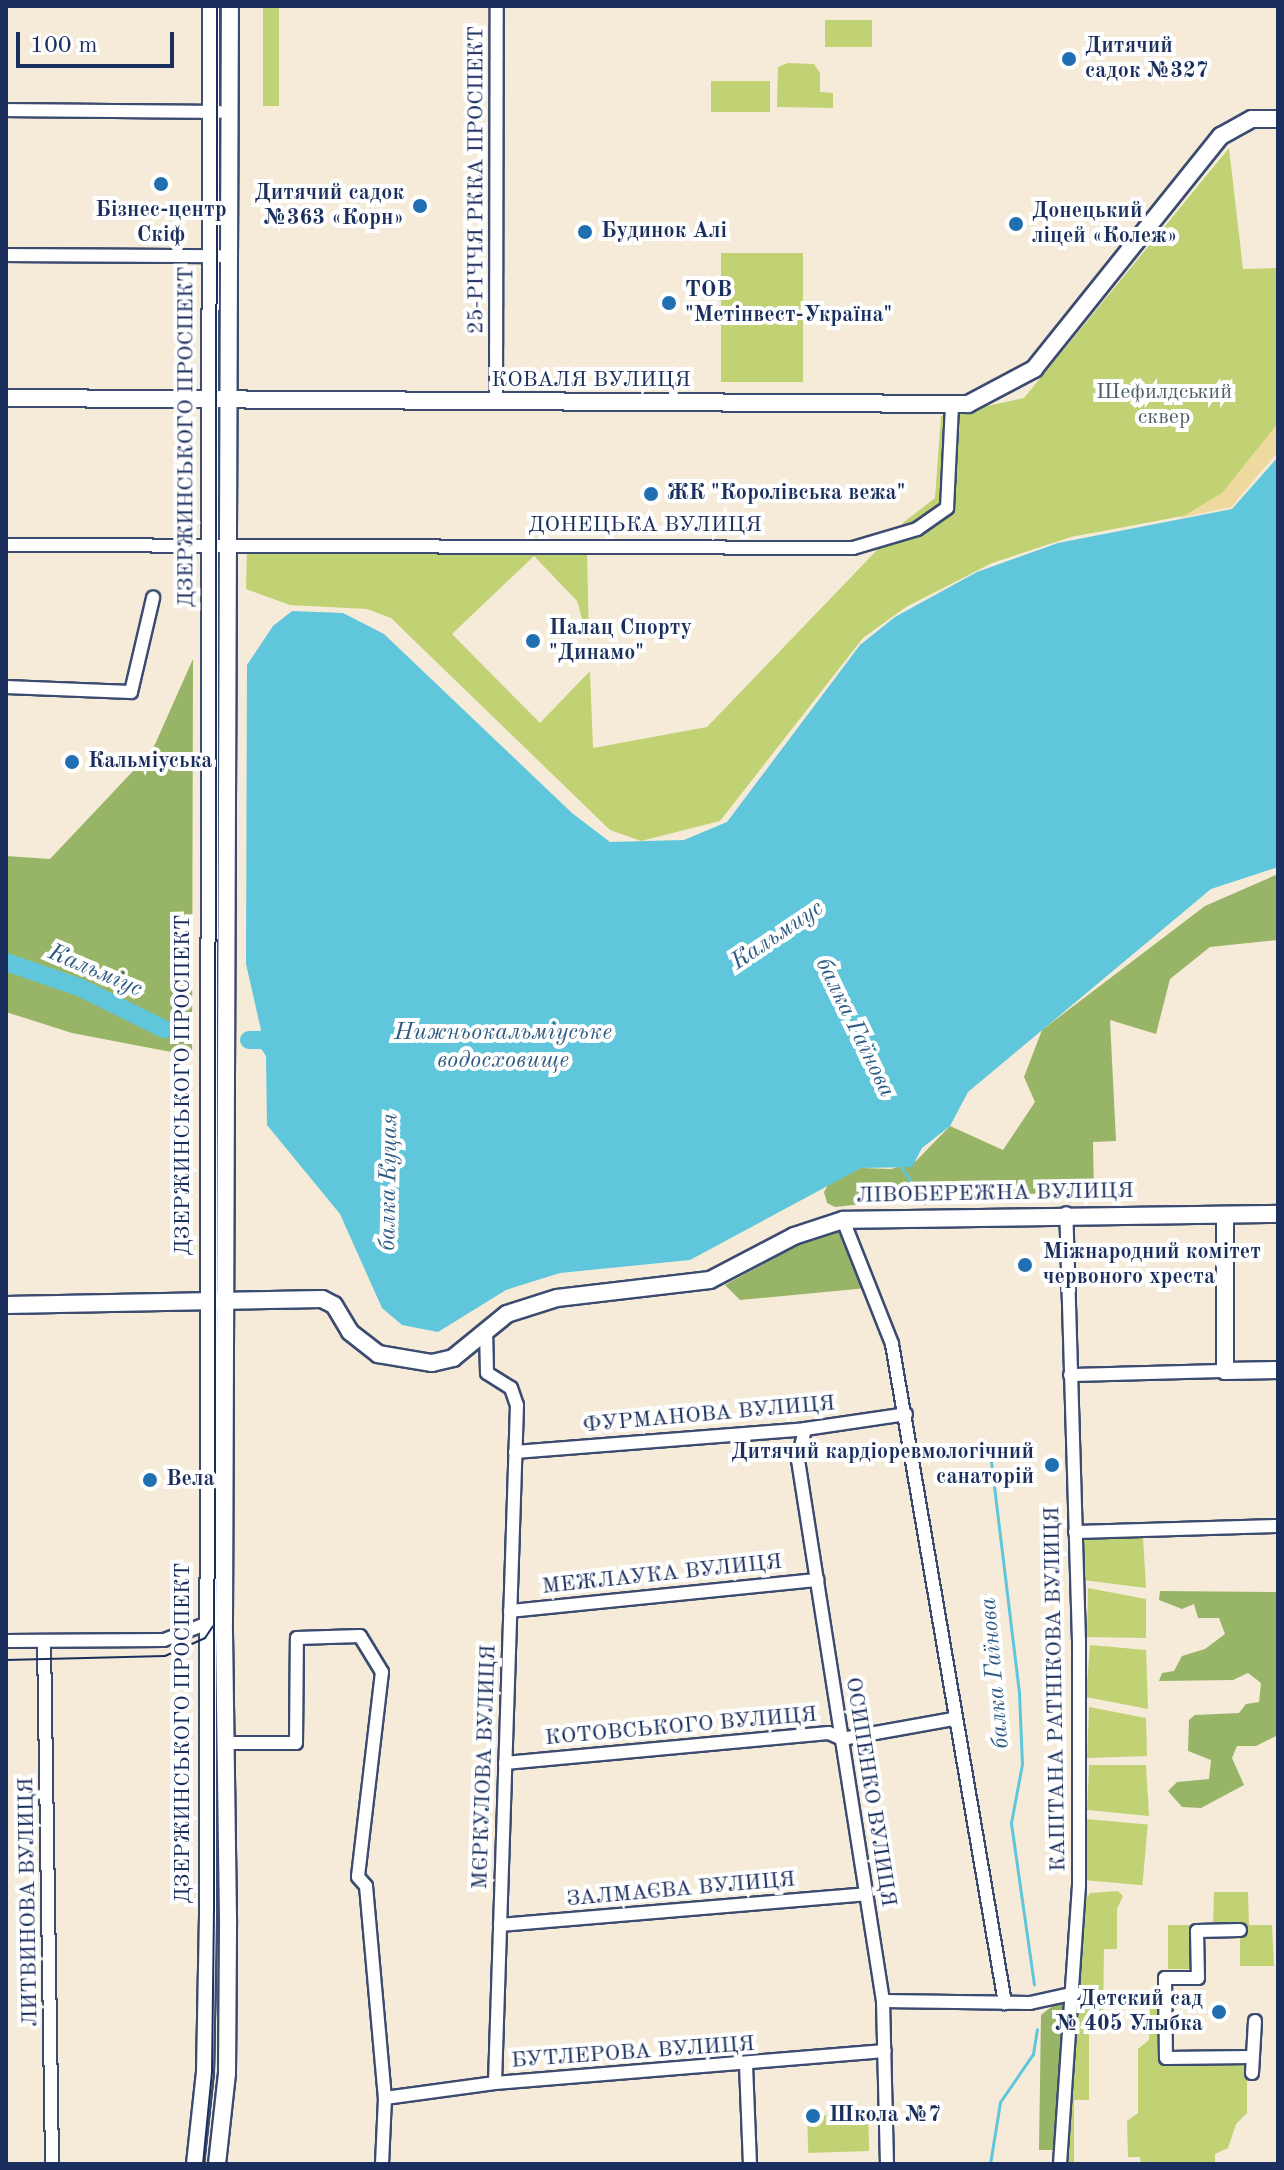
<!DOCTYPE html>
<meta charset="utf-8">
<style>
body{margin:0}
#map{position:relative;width:1284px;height:2170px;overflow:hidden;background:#f5ebd8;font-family:"Old Standard TT",serif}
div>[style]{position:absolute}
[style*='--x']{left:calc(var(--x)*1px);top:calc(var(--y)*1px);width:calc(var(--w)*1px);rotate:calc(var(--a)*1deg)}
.green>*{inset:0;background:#c1d274;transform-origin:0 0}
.forest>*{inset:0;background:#98b466}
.sand>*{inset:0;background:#eeda9e}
.water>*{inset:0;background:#5fc6dc}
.stream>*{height:3px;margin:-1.5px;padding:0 1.5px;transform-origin:1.5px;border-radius:1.5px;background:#5fc6dc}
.river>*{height:18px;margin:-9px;padding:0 9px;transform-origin:9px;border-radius:9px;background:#5fc6dc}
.roads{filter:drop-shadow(2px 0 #3c4b70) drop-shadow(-2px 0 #3c4b70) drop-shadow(0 2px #3c4b70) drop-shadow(0 -2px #3c4b70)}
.street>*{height:12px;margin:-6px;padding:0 6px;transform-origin:6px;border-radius:6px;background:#fff}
.secondary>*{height:16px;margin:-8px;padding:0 8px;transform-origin:8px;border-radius:8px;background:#fff}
.tram>*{height:2px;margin:-1px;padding:0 1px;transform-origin:1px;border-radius:1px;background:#1b2f5e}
.dots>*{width:22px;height:22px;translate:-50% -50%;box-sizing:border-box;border:4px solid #fff;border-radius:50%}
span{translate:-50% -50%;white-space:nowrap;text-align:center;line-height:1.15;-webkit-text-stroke:8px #fff;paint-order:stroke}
.poi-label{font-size:22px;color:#1b2f5e;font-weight:700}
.left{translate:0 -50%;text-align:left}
.right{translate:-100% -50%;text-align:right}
.street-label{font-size:22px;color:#1b2f5e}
.park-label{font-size:22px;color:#4d6065}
.water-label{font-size:24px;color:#2f5c84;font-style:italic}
.frame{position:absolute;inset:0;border:8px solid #1b2f5e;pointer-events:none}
.scale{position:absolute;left:16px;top:32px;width:158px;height:36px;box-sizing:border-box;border:4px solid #1b2f5e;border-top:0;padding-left:10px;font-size:24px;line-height:28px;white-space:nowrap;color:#1b2f5e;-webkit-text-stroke:6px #fff;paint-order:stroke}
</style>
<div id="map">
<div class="green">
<div style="left:263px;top:6px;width:16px;height:100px"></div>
<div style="left:825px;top:20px;width:47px;height:27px"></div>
<div style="clip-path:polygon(788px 63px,814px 64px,820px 73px,820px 92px,833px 93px,833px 108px,777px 107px,778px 67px)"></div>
<div style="left:711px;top:81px;width:59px;height:31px"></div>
<div style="clip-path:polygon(1229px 148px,1243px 269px,1278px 268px,1278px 451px,1231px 507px,1071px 537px,992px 563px,906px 607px,863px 638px,720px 821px,641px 841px,610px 830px,391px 618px,367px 609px,290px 605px,246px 589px,247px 549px,587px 552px,589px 642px,577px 601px,534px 556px,452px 634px,540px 723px,590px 671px,593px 748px,707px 727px,904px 522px,935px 498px,941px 416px,1024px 398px)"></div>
<div style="left:803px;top:253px;width:129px;height:82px;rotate:90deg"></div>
<div style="clip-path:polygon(1143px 1536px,1146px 1588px,1083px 1580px,1083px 1537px)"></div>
<div style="clip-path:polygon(1088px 1588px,1146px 1599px,1146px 1638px,1087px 1637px)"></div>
<div style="clip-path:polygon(1090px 1645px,1146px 1650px,1148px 1709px,1086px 1697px)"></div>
<div style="clip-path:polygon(1089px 1707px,1146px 1718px,1147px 1756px,1087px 1758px)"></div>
<div style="clip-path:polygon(1089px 1765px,1146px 1765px,1149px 1816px,1087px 1810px)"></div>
<div style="left:1086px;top:1819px;width:62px;height:61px;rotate:5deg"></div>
<div style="clip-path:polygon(1118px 1891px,1123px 1896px,1117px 1909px,1117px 1949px,1104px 1949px,1103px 2024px,1089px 2024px,1089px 2100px,1074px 2100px,1074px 2164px,1067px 2164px,1085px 1901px,1090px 1893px)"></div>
<div style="clip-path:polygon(1214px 1892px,1248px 1892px,1249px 1925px,1272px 1925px,1274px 1966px,1240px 1966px,1240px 1933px,1195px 1933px,1194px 1969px,1168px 1969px,1168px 1925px,1213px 1925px)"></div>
<div style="clip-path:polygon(1160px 1992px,1161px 2065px,1247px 2065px,1247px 2113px,1236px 2124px,1228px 2148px,1215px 2154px,1215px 2164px,1141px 2164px,1140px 2157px,1128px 2157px,1127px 2121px,1138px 2113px,1138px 2049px,1149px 2040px,1150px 2002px)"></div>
<div style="left:868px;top:2114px;width:37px;height:61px;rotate:88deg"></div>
</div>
<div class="forest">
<div style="clip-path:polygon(193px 659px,192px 1056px,72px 1033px,6px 1012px,6px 856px,50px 859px,152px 751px)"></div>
<div style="clip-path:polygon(1278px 874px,1278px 940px,1210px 947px,1170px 979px,1156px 1034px,1110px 1020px,1116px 1141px,1093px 1142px,1094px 1199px,923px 1197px,835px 1207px,827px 1203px,824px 1192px,829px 1183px,861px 1168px,891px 1169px,915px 1162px,950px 1126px,1003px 1150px,1035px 1102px,1024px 1077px,1042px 1030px,1205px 906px)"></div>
<div style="clip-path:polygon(843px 1229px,867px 1288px,740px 1300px,725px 1285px,798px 1245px)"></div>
<div style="clip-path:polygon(1160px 1591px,1278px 1592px,1278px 1735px,1256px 1746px,1237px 1746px,1232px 1758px,1244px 1785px,1201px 1808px,1182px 1807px,1168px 1791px,1177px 1782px,1209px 1779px,1211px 1760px,1188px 1751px,1189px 1720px,1195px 1715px,1239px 1713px,1246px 1704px,1259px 1702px,1261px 1683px,1248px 1673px,1233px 1680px,1159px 1681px,1162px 1673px,1174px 1671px,1182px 1656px,1205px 1649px,1225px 1634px,1219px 1618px,1198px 1618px,1194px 1604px,1182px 1609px,1159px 1600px)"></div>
<div style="clip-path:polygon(1060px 2000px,1069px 2003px,1054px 2150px,1039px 2150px,1041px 2015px)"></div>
</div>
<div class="sand">
<div style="clip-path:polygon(1278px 423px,1278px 451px,1231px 507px,1180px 518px,1222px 493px)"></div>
</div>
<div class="water">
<div style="clip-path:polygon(1278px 457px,1278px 867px,1211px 889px,968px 1092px,950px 1126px,922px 1148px,912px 1167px,861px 1168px,690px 1260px,560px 1273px,506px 1290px,438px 1332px,402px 1325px,382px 1308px,340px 1214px,267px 1125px,266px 1056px,256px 1041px,261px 1030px,246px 964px,247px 665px,273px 626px,292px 611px,343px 613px,384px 634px,572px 813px,610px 842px,684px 840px,727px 822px,860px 645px,895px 617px,977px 572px,1058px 543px,1232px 509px)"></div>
</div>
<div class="stream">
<div style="--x:902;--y:1168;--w:42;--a:56.7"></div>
<div style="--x:990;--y:1453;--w:242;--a:83.1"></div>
<div style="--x:1019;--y:1693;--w:71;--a:87.6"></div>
<div style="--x:1022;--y:1764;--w:60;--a:100.6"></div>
<div style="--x:1011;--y:1823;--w:163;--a:81.9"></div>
<div style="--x:990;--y:2164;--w:63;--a:-80.8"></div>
<div style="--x:1000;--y:2102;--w:58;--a:-55.5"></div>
<div style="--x:1033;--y:2054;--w:25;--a:-81"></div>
</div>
<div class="river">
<div style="--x:6;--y:962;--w:79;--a:19.1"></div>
<div style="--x:81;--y:988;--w:93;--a:26.3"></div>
<div style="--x:249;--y:1040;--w:32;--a:0"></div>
</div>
<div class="roads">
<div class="street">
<div style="--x:6;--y:110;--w:213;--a:0.5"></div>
<div style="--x:6;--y:255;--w:213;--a:0.3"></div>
<div style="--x:496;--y:402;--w:396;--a:-89.9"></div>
<div style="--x:6;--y:545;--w:847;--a:0.2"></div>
<div style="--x:853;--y:548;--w:67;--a:-16.5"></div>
<div style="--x:917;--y:529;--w:37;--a:-35"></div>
<div style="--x:947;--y:508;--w:103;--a:-87.2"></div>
<div style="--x:6;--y:687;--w:125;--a:2.3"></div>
<div style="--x:131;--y:692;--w:97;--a:-76.8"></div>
<div style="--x:843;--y:1220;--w:133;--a:68.4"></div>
<div style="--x:892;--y:1344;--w:669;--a:80.27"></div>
<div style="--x:486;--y:1329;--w:44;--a:88.7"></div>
<div style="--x:487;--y:1373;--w:28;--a:32"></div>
<div style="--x:511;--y:1388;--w:18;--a:71"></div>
<div style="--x:517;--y:1405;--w:678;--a:91.86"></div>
<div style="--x:1070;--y:1375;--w:155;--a:-1.5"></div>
<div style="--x:805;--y:1429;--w:32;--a:103"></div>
<div style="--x:798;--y:1460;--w:548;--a:81.07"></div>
<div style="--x:883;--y:2001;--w:163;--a:88.6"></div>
<div style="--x:515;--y:1452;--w:291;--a:-4.5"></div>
<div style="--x:805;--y:1429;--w:102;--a:-8.4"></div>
<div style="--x:1075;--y:1532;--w:203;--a:-1.7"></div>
<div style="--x:510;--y:1611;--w:309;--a:-5.8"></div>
<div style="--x:6;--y:1641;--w:158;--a:-0.4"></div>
<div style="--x:164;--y:1640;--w:53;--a:-21.2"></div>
<div style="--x:44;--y:1641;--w:523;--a:89.12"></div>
<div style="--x:227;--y:1743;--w:69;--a:0"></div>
<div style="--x:296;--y:1743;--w:105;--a:-89.5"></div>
<div style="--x:297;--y:1638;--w:63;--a:-1.8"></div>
<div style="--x:360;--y:1636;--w:42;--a:58.6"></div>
<div style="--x:382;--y:1672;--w:206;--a:96.7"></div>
<div style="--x:358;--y:1877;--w:12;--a:48"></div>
<div style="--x:366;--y:1886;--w:213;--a:84.9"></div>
<div style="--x:385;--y:2098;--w:66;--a:92.6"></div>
<div style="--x:505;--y:1763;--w:325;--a:-5.3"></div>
<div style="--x:829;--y:1733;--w:14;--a:25"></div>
<div style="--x:842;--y:1739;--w:113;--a:-10.2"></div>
<div style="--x:500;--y:1925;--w:367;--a:-4.8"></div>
<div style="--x:1240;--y:1930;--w:43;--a:178.7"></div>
<div style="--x:1197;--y:1931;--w:47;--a:88.8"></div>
<div style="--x:1198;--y:1978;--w:33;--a:180"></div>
<div style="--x:1165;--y:1978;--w:80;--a:89.3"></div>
<div style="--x:1166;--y:2058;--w:84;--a:-0.7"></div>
<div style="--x:883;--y:2001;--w:147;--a:0.8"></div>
<div style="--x:1030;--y:2003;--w:46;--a:-12.5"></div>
<div style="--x:746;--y:2065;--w:99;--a:87.7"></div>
<div style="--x:1252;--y:2073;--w:52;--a:-86.7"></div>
<div style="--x:385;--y:2098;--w:111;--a:-7.8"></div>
<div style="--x:495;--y:2083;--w:391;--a:-4.7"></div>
<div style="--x:1060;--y:2164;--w:279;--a:-86.1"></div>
<div style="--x:1079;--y:1886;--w:245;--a:-90"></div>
<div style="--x:1079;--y:1641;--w:428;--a:-91.7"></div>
</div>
<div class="secondary">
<div style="--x:6;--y:398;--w:962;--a:0.36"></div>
<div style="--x:968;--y:404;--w:75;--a:-27.9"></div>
<div style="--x:1034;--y:369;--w:299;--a:-51.3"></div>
<div style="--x:1221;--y:136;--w:35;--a:-29"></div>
<div style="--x:1252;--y:119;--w:26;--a:0"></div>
<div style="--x:1225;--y:1215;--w:156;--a:90"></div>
<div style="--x:1225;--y:1371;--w:53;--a:-1.1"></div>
<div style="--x:6;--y:1305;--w:316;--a:-1.1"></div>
<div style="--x:322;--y:1299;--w:13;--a:27"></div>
<div style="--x:334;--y:1305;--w:31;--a:59"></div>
<div style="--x:350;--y:1332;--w:36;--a:38"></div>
<div style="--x:378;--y:1354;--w:55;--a:9.5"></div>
<div style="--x:432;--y:1363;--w:22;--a:-13"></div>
<div style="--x:453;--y:1358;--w:70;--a:-39.2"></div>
<div style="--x:507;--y:1314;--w:52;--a:-17.7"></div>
<div style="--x:557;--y:1298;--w:154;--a:-6.7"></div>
<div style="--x:710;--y:1280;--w:95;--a:-27.6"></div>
<div style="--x:794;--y:1236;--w:52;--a:-18.1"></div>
<div style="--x:843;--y:1220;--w:435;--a:-0.8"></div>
<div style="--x:195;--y:2164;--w:93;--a:-83.8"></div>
<div style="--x:205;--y:2072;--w:161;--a:-88.9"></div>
<div style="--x:208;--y:1911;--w:1905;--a:-89.91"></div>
<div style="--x:217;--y:2164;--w:92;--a:-83.7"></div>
<div style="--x:227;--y:2073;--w:154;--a:-89.6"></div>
<div style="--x:228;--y:1919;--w:298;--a:-90.8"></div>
<div style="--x:224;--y:1621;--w:1615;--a:-89.79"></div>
</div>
</div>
<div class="tram">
<div style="--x:6;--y:1660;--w:159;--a:-1.4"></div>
<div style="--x:165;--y:1656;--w:44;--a:-24.2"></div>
<div style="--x:205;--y:1638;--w:14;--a:-56"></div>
<div style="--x:203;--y:2164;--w:91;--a:-84.4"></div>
<div style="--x:212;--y:2073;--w:162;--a:-89.3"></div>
<div style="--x:214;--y:1911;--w:1905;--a:-89.91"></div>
</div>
<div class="dots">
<div style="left:1069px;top:59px;background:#1f6fb2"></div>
<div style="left:161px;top:184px;background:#1f6fb2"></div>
<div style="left:420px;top:206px;background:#1f6fb2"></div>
<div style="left:1016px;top:224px;background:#1f6fb2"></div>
<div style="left:585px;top:232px;background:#1f6fb2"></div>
<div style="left:669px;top:303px;background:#1f6fb2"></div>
<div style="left:651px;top:494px;background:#1f6fb2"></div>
<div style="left:533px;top:641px;background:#1f6fb2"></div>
<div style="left:72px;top:762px;background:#1f6fb2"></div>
<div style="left:1025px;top:1265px;background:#1f6fb2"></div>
<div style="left:1052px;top:1465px;background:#1f6fb2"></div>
<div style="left:150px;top:1480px;background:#1f6fb2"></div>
<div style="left:1219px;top:2012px;background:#1f6fb2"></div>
<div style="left:813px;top:2116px;background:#1f6fb2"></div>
</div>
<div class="poi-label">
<span class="left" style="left:1085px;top:59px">Дитячий<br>садок №327</span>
<span class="right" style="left:404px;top:206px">Дитячий садок<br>№363 «Корн»</span>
<span style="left:161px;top:223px">Бізнес-центр<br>Скіф</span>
<span class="left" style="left:1032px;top:224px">Донецький<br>ліцей «Колеж»</span>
<span class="left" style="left:601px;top:232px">Будинок Алі</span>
<span class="left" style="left:685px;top:303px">ТОВ<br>"Метінвест-Україна"</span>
<span class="left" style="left:667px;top:494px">ЖК "Королівська вежа"</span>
<span class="left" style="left:549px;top:641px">Палац Спорту<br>"Динамо"</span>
<span class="left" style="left:88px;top:762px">Кальміуська</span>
<span class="left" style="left:1043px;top:1265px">Міжнародний комітет<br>червоного хреста</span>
<span class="right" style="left:1034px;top:1465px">Дитячий кардіоревмологічний<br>санаторій</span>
<span class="left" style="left:166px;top:1480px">Вела</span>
<span class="right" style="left:1203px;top:2012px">Детский сад<br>№ 405 Улыбка</span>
<span class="left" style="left:829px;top:2116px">Школа №7</span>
</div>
<div class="street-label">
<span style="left:477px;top:180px;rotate:-90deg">25-РІЧЧЯ РККА ПРОСПЕКТ</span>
<span style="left:591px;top:381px">КОВАЛЯ ВУЛИЦЯ</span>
<span style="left:187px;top:437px;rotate:-90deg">ДЗЕРЖИНСЬКОГО ПРОСПЕКТ</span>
<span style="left:645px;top:526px">ДОНЕЦЬКА ВУЛИЦЯ</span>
<span style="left:184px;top:1085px;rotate:-90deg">ДЗЕРЖИНСЬКОГО ПРОСПЕКТ</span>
<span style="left:995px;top:1194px;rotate:-1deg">ЛІВОБЕРЕЖНА ВУЛИЦЯ</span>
<span style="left:709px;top:1415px;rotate:-5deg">ФУРМАНОВА ВУЛИЦЯ</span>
<span style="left:662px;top:1575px;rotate:-6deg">МЕЖЛАУКА ВУЛИЦЯ</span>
<span style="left:1056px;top:1689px;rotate:-91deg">КАПІТАНА РАТНІКОВА ВУЛИЦЯ</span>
<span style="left:681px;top:1727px;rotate:-5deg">КОТОВСЬКОГО ВУЛИЦЯ</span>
<span style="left:184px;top:1733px;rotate:-90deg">ДЗЕРЖИНСЬКОГО ПРОСПЕКТ</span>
<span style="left:485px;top:1767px;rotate:-88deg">МЄРКУЛОВА ВУЛИЦЯ</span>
<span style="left:870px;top:1792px;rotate:81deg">ОСИПЕНКО ВУЛИЦЯ</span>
<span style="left:681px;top:1890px;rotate:-5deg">ЗАЛМАЄВА ВУЛИЦЯ</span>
<span style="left:29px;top:1902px;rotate:-91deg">ЛИТВИНОВА ВУЛИЦЯ</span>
<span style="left:633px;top:2053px;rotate:-4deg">БУТЛЕРОВА ВУЛИЦЯ</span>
</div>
<div class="park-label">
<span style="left:1164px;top:405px">Шефилдський<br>сквер</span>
</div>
<div class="water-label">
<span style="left:778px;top:936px;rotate:-34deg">Кальмиус</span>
<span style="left:95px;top:972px;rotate:23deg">Кальміус</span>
<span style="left:854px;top:1028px;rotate:64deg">балка Гаїнова</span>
<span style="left:503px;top:1048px">Нижньокальміуське<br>водосховище</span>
<span style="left:390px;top:1182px;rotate:-89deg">балка Куцая</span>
<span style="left:996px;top:1673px;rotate:-95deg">балка Гаїнова</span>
</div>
<div class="frame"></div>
<div class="scale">100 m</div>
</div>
